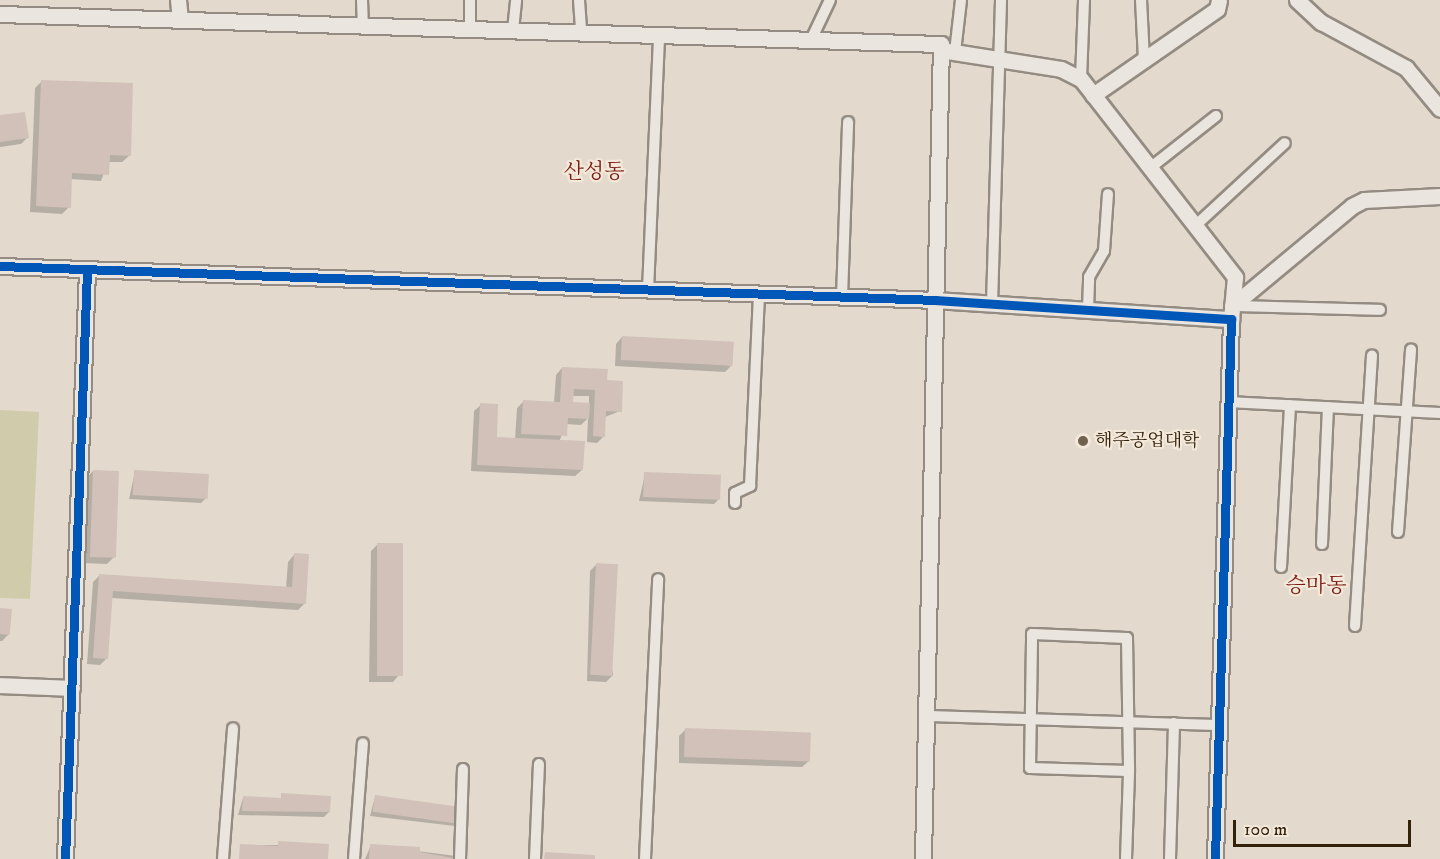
<!DOCTYPE html>
<meta charset="utf-8">
<style>
body{margin:0}
#map{position:relative;width:1440px;height:859px;overflow:hidden;background:#e3dacd;font-family:"IM FELL DW Pica","Noto Serif KR",serif}
div>[style]{position:absolute}
[style*='--x']{left:calc(var(--x)*1px);top:calc(var(--y)*1px);width:calc(var(--w)*1px);rotate:calc(var(--a)*1deg)}
.green>*{inset:0;background:#cfcbab}
.shadow>*{inset:0;background:#0003;transform-origin:0 0}
.building>*{inset:0;background:#d2c1b9;transform-origin:0 0}
.roads{filter:drop-shadow(2px 0 #948c82) drop-shadow(-2px 0 #948c82) drop-shadow(0 2px #948c82) drop-shadow(0 -2px #948c82)}
.street>*{height:10px;margin:-5px;padding:0 5px;transform-origin:5px;border-radius:5px;background:#eae5de}
.secondary>*{height:15px;margin:-7.5px;padding:0 7.5px;transform-origin:7.5px;border-radius:7.5px;background:#eae5de}
.cycleway>*{height:9px;margin:-4.5px;padding:0 4.5px;transform-origin:4.5px;border-radius:4.5px;background:#0057b8}
.dots>*{width:16px;height:16px;translate:-50% -50%;box-sizing:border-box;border:3px solid #f3e8d9;border-radius:50%}
span{translate:-50% -50%;white-space:nowrap;text-align:center;line-height:1.15;-webkit-text-stroke:4.5px #f3e8d9;paint-order:stroke}
.poi-label{font-size:18px;color:#32220a}
.left{translate:0 -50%;text-align:left}
.quarter-label{font-size:21px;color:#7a1f14}
.scale{position:absolute;left:1233px;top:820px;width:178px;height:27px;box-sizing:border-box;border:3px solid #32220a;border-top:0;padding-left:8px;font-size:18px;line-height:21px;white-space:nowrap;color:#32220a;-webkit-text-stroke:4px #f3e8d9;paint-order:stroke}
</style>
<div id="map">
<div class="green">
<div style="clip-path:polygon(0 410px,39px 412px,30px 599px,0 598px)"></div>
</div>
<div class="shadow">
<div style="clip-path:polygon(42px 81px,129px 156px,122px 162px,108px 162px,101px 181px,70px 179px,69px 207px,62px 214px,30px 212px,35px 88px)"></div>
<div style="clip-path:polygon(0 117px,27px 138px,21px 144px,0 147px)"></div>
<div style="clip-path:polygon(622px 337px,731px 366px,725px 372px,615px 366px,616px 344px)"></div>
<div style="clip-path:polygon(evenodd,562px 368px,606px 381px,620px 411px,605px 417px,604px 436px,597px 443px,587px 442px,588px 418px,581px 425px,566px 424px,559px 442px,582px 470px,575px 476px,471px 471px,474px 411px,481px 405px,495px 439px,515px 440px,517px 408px,523px 402px,554px 403px,556px 375px,562px 368px,572px 396px,589px 396px,589px 404px,572px 403px,572px 396px)"></div>
<div style="clip-path:polygon(93px 471px,114px 557px,107px 564px,83px 563px,86px 478px)"></div>
<div style="clip-path:polygon(135px 472px,206px 498px,201px 503px,129px 499px)"></div>
<div style="clip-path:polygon(645px 474px,719px 499px,714px 504px,639px 501px)"></div>
<div style="clip-path:polygon(378px 544px,399px 675px,393px 682px,369px 682px,371px 551px)"></div>
<div style="clip-path:polygon(294px 555px,304px 604px,298px 610px,111px 598px,107px 658px,100px 665px,87px 664px,93px 582px,99px 576px,286px 588px,288px 562px)"></div>
<div style="clip-path:polygon(597px 564px,613px 675px,606px 682px,587px 681px,590px 571px)"></div>
<div style="clip-path:polygon(0 610px,9px 634px,2px 641px,0 641px)"></div>
<div style="clip-path:polygon(686px 729px,809px 761px,802px 767px,679px 763px,679px 736px)"></div>
<div style="clip-path:polygon(375px 797px,460px 821px,455px 826px,370px 816px)"></div>
<div style="clip-path:polygon(243px 798px,330px 798px,329px 812px,324px 817px,238px 815px)"></div>
<div style="left:241px;top:845px;width:86px;height:15px"></div>
<div style="clip-path:polygon(371px 845px,456px 856px,456px 859px,365px 859px)"></div>
</div>
<div class="building">
<div style="clip-path:polygon(41px 80px,133px 83px,131px 156px,110px 155px,109px 175px,72px 173px,71px 208px,36px 206px)"></div>
<div style="clip-path:polygon(25px 112px,29px 138px,0 142px,0 115px)"></div>
<div style="left:622px;top:336px;width:112px;height:24px;rotate:3deg"></div>
<div style="clip-path:polygon(562px 367px,608px 369px,607px 380px,623px 381px,622px 412px,606px 411px,605px 437px,593px 436px,595px 390px,574px 389px,573px 402px,590px 403px,589px 419px,568px 418px,567px 436px,521px 434px,523px 400px,560px 402px)"></div>
<div style="clip-path:polygon(480px 403px,498px 404px,497px 437px,585px 441px,583px 470px,477px 465px)"></div>
<div style="left:93px;top:470px;width:26px;height:87px;rotate:2deg"></div>
<div style="left:134px;top:470px;width:75px;height:25px;rotate:3deg"></div>
<div style="left:644px;top:472px;width:77px;height:25px;rotate:2deg"></div>
<div style="left:377px;top:543px;width:26px;height:133px"></div>
<div style="clip-path:polygon(294px 553px,309px 554px,306px 604px,113px 591px,108px 659px,93px 658px,99px 574px,292px 587px)"></div>
<div style="left:596px;top:563px;width:22px;height:112px;rotate:3deg"></div>
<div style="left:0;top:608px;width:12px;height:26px;rotate:5deg"></div>
<div style="left:685px;top:728px;width:126px;height:29px;rotate:2deg"></div>
<div style="clip-path:polygon(281px 793px,331px 796px,330px 812px,242px 811px,243px 796px,281px 798px)"></div>
<div style="left:375px;top:795px;width:88px;height:17px;rotate:8deg"></div>
<div style="clip-path:polygon(278px 841px,329px 844px,328px 859px,239px 859px,240px 844px,278px 846px)"></div>
<div style="clip-path:polygon(370px 844px,420px 847px,420px 852px,458px 859px,369px 859px)"></div>
<div style="clip-path:polygon(545px 852px,595px 855px,595px 859px,544px 859px)"></div>
</div>
<div class="roads">
<div class="street">
<div style="--x:362;--y:0;--w:25;--a:88"></div>
<div style="--x:470;--y:0;--w:29;--a:90"></div>
<div style="--x:579;--y:0;--w:32;--a:86"></div>
<div style="--x:1141;--y:0;--w:60;--a:87.1"></div>
<div style="--x:513;--y:30;--w:30;--a:-84"></div>
<div style="--x:811;--y:40;--w:44;--a:-64.6"></div>
<div style="--x:955;--y:52;--w:52;--a:-83.4"></div>
<div style="--x:1081;--y:79;--w:79;--a:-87.8"></div>
<div style="--x:1150;--y:168;--w:84;--a:-38.2"></div>
<div style="--x:1195;--y:226;--w:122;--a:-42.7"></div>
<div style="--x:648;--y:290;--w:255;--a:-87.5"></div>
<div style="--x:842;--y:297;--w:175;--a:-88"></div>
<div style="--x:992;--y:304;--w:304;--a:-88.3"></div>
<div style="--x:1232;--y:306;--w:148;--a:1.5"></div>
<div style="--x:1088;--y:310;--w:33;--a:-88"></div>
<div style="--x:1089;--y:277;--w:30;--a:-60"></div>
<div style="--x:1104;--y:251;--w:57;--a:-86"></div>
<div style="--x:1228;--y:402;--w:212;--a:3"></div>
<div style="--x:735;--y:503;--w:10;--a:-90"></div>
<div style="--x:735;--y:493;--w:17;--a:-25"></div>
<div style="--x:750;--y:486;--w:192;--a:-87.3"></div>
<div style="--x:1398;--y:532;--w:183;--a:-85.9"></div>
<div style="--x:1322;--y:544;--w:137;--a:-87.5"></div>
<div style="--x:1281;--y:567;--w:162;--a:-86.8"></div>
<div style="--x:1355;--y:626;--w:271;--a:-86.4"></div>
<div style="--x:926;--y:716;--w:293;--a:1.8"></div>
<div style="--x:223;--y:859;--w:131;--a:-85.6"></div>
<div style="--x:354;--y:859;--w:116;--a:-85.6"></div>
<div style="--x:460;--y:859;--w:90;--a:-88.1"></div>
<div style="--x:535;--y:859;--w:95;--a:-87.6"></div>
<div style="--x:645;--y:859;--w:280;--a:-87.3"></div>
<div style="--x:1126;--y:859;--w:88;--a:-88"></div>
<div style="--x:1129;--y:771;--w:99;--a:-178.3"></div>
<div style="--x:1030;--y:768;--w:134;--a:-89.1"></div>
<div style="--x:1032;--y:634;--w:95;--a:2.4"></div>
<div style="--x:1127;--y:638;--w:133;--a:89.1"></div>
<div style="--x:1170;--y:859;--w:136;--a:-88.3"></div>
</div>
<div class="secondary">
<div style="--x:178;--y:0;--w:20;--a:84"></div>
<div style="--x:1297;--y:0;--w:33;--a:43"></div>
<div style="--x:1321;--y:22;--w:97;--a:28.4"></div>
<div style="--x:1406;--y:68;--w:53;--a:50.3"></div>
<div style="--x:0;--y:14;--w:941;--a:1.83"></div>
<div style="--x:941;--y:44;--w:815;--a:91.27"></div>
<div style="--x:941;--y:50;--w:121;--a:9"></div>
<div style="--x:1061;--y:69;--w:22;--a:27"></div>
<div style="--x:1081;--y:79;--w:251;--a:52.1"></div>
<div style="--x:1235;--y:277;--w:42;--a:95.4"></div>
<div style="--x:1093;--y:95;--w:151;--a:-34.7"></div>
<div style="--x:1217;--y:9;--w:9;--a:-77"></div>
<div style="--x:0;--y:266;--w:936;--a:2.08"></div>
<div style="--x:935;--y:300;--w:297;--a:3.7"></div>
<div style="--x:1231;--y:319;--w:540;--a:91.7"></div>
<div style="--x:1232;--y:306;--w:156;--a:-39.8"></div>
<div style="--x:1352;--y:206;--w:13;--a:-27"></div>
<div style="--x:1364;--y:200;--w:76;--a:-3"></div>
<div style="--x:0;--y:685;--w:72;--a:2.4"></div>
<div style="--x:65;--y:859;--w:590;--a:-87.86"></div>
</div>
</div>
<div class="cycleway">
<div style="--x:0;--y:266;--w:936;--a:2.08"></div>
<div style="--x:935;--y:300;--w:297;--a:3.7"></div>
<div style="--x:1231;--y:319;--w:540;--a:91.7"></div>
<div style="--x:65;--y:859;--w:590;--a:-87.86"></div>
</div>
<div class="dots">
<div style="left:1083px;top:441px;background:#70624e"></div>
</div>
<div class="poi-label">
<span class="left" style="left:1095px;top:441px">해주공업대학</span>
</div>
<div class="quarter-label">
<span style="left:594px;top:172px">산성동</span>
<span style="left:1316px;top:586px">승마동</span>
</div>
<div class="scale">100 m</div>
</div>
